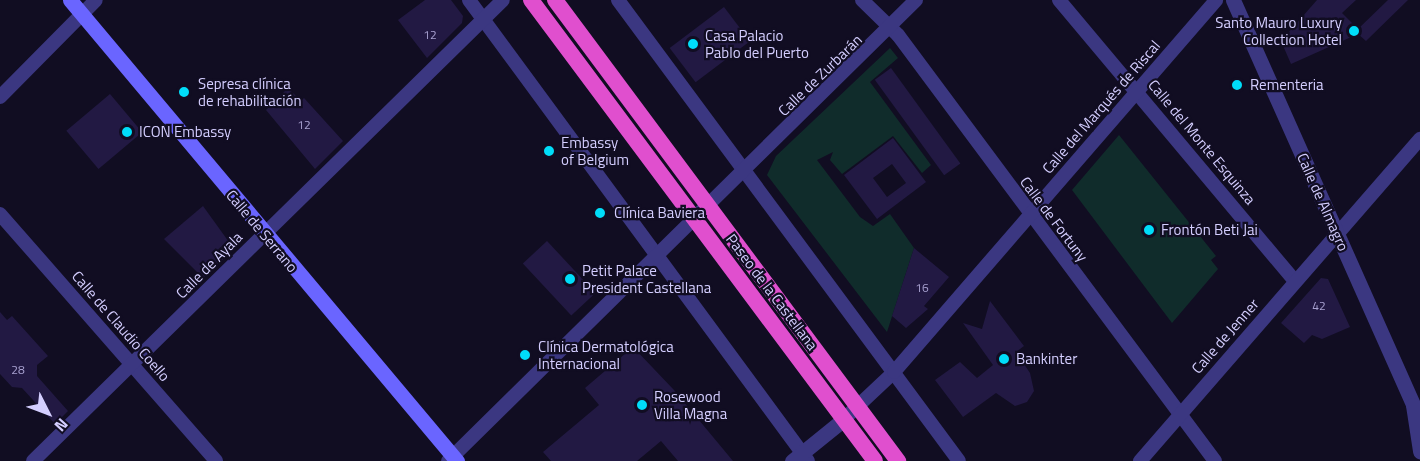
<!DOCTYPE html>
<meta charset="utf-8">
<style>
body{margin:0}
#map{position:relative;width:1420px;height:461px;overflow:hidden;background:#110d22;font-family:"Titillium Web",sans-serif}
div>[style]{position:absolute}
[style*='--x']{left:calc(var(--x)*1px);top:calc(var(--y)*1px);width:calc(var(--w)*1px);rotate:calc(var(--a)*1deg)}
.green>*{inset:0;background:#102c2b}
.building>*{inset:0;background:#221943;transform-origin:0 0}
.minor>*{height:14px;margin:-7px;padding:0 7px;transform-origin:7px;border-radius:7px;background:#3b3781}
.tertiary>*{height:15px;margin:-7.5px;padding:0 7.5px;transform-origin:7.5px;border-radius:7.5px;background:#3b3781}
.secondary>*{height:15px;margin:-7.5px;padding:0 7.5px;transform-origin:7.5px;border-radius:7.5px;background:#6a65ff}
.trunk>*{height:16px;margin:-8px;padding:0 8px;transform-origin:8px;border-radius:8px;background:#e04fce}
.dots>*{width:16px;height:16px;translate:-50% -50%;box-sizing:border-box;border:3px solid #110d22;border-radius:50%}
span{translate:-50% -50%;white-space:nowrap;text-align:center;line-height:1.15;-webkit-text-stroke:4.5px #110d22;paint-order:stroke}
.number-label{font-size:12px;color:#a8a1d0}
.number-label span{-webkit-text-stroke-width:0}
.poi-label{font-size:15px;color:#d4ceff}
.right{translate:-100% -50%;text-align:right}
.left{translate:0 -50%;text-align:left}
.street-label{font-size:15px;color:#d4ceff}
.north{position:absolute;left:18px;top:383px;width:60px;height:60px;-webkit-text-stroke:4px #110d22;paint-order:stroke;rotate:132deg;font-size:16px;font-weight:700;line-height:24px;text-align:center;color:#d4ceff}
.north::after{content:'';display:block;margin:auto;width:21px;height:27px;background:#d4ceff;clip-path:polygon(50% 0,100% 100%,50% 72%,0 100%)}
</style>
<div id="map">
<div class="green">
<div style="clip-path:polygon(890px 48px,898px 58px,870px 82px,931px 165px,922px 173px,893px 136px,842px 174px,830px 160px,833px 152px,817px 160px,860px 217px,873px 226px,890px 214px,914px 248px,887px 332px,767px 175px,776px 156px)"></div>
<div style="clip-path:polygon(1119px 135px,1216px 256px,1211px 260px,1218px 269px,1172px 323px,1072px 190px)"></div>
</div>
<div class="building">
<div style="clip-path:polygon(425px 0,451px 0,463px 16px,462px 23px,427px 58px,398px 20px)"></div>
<div style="clip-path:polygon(1317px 0,1356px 0,1342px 13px,1358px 29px,1388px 0,1408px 0,1366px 41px,1358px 34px,1291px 64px,1281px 41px)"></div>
<div style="left:724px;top:7px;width:43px;height:68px;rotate:53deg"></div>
<div style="left:891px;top:68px;width:118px;height:20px;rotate:54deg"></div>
<div style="clip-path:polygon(288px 88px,301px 101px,304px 98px,343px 141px,315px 169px,266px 110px)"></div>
<div style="left:110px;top:94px;width:50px;height:57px;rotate:50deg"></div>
<div style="clip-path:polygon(evenodd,893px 138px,926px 182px,877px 219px,844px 175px,893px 138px,892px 164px,906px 183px,887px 197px,873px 178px,892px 164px)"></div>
<div style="clip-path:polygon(203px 206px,234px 249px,203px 278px,164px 239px)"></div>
<div style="left:547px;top:241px;width:71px;height:33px;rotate:47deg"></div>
<div style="clip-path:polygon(914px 248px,949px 277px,924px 306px,928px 309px,906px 328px,892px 316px)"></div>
<div style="clip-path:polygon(1321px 278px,1328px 279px,1350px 327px,1322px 339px,1312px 335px,1304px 343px,1281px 323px)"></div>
<div style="clip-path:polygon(990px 301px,1024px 346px,1016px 352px,1030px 373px,1034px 391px,1027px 402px,1015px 406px,996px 393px,963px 417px,935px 380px,960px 362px,977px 378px,993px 365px,963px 323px,982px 329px)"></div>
<div style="clip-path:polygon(0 312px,7px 320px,12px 316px,48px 356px,37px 365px,37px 376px,68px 411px,55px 424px,22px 388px,12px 387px,0 374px)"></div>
<div style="clip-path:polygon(633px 347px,674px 390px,733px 461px,678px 461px,661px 441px,637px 461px,551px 461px,543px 452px,599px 405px,585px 388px)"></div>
</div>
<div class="minor">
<div style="--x:469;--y:0;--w:572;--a:53.67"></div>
<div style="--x:618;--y:0;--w:573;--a:53.51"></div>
<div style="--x:862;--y:0;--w:50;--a:44.2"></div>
<div style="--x:898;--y:35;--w:531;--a:53.35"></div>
<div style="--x:1059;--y:0;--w:366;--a:50"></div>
<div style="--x:0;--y:97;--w:136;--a:-45.3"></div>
<div style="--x:0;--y:214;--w:328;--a:48.8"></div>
<div style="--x:844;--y:419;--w:69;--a:-43.2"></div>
<div style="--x:894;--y:372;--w:492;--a:-49.1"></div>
<div style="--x:33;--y:461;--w:658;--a:-44.45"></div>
<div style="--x:448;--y:461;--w:657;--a:-44.57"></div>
<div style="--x:1140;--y:461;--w:427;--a:-49"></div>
</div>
<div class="tertiary">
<div style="--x:1233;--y:0;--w:443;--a:66"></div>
<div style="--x:1413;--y:405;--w:47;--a:81.3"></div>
<div style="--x:792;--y:461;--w:67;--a:-38.9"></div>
</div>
<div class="secondary">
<div style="--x:70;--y:0;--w:602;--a:49.99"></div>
</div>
<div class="trunk">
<div style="--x:531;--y:0;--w:575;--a:53.27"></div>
<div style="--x:555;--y:0;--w:575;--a:53.35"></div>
</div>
<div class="dots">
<div style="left:1354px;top:31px;background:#00ddf9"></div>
<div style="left:693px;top:44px;background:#00ddf9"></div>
<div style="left:1237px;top:85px;background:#00ddf9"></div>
<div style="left:184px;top:92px;background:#00ddf9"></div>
<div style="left:127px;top:132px;background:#00ddf9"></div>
<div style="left:549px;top:151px;background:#00ddf9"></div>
<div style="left:600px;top:213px;background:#00ddf9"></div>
<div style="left:1149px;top:230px;background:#00ddf9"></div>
<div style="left:570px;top:279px;background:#00ddf9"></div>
<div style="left:525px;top:355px;background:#00ddf9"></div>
<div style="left:1004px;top:359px;background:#00ddf9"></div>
<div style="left:642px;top:405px;background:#00ddf9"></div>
</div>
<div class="number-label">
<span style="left:430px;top:35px">12</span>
<span style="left:304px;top:125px">12</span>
<span style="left:922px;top:288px">16</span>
<span style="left:1319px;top:306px">42</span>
<span style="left:18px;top:370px">28</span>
</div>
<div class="poi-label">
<span class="right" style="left:1342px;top:31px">Santo Mauro Luxury<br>Collection Hotel</span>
<span class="left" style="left:705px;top:44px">Casa Palacio<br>Pablo del Puerto</span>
<span class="left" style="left:198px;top:92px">Sepresa clínica<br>de rehabilitación</span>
<span class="left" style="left:1250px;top:85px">Rementeria</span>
<span class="left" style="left:139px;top:132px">ICON Embassy</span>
<span class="left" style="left:561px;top:151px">Embassy<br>of Belgium</span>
<span class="left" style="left:614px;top:213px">Clínica Baviera</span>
<span class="left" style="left:1161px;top:230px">Frontón Beti Jai</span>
<span class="left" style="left:582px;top:279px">Petit Palace<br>President Castellana</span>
<span class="left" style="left:538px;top:355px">Clínica Dermatológica<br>Internacional</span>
<span class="left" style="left:1016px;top:359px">Bankinter</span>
<span class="left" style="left:654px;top:405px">Rosewood<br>Villa Magna</span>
</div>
<div class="street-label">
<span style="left:820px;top:75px;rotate:-44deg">Calle de Zurbarán</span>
<span style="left:1101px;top:107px;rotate:-49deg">Calle del Marqués de Riscal</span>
<span style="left:1202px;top:142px;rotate:50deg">Calle del Monte Esquinza</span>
<span style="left:1323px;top:202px;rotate:66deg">Calle de Almagro</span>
<span style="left:1054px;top:219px;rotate:53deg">Calle de Fortuny</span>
<span style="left:262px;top:231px;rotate:50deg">Calle de Serrano</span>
<span style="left:209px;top:265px;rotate:-45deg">Calle de Ayala</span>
<span style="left:772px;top:292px;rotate:53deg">Paseo de la Castellana</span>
<span style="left:121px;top:326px;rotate:49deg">Calle de Claudio Coello</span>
<span style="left:1225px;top:336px;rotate:-49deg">Calle de Jenner</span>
</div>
<div class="north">N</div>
</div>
